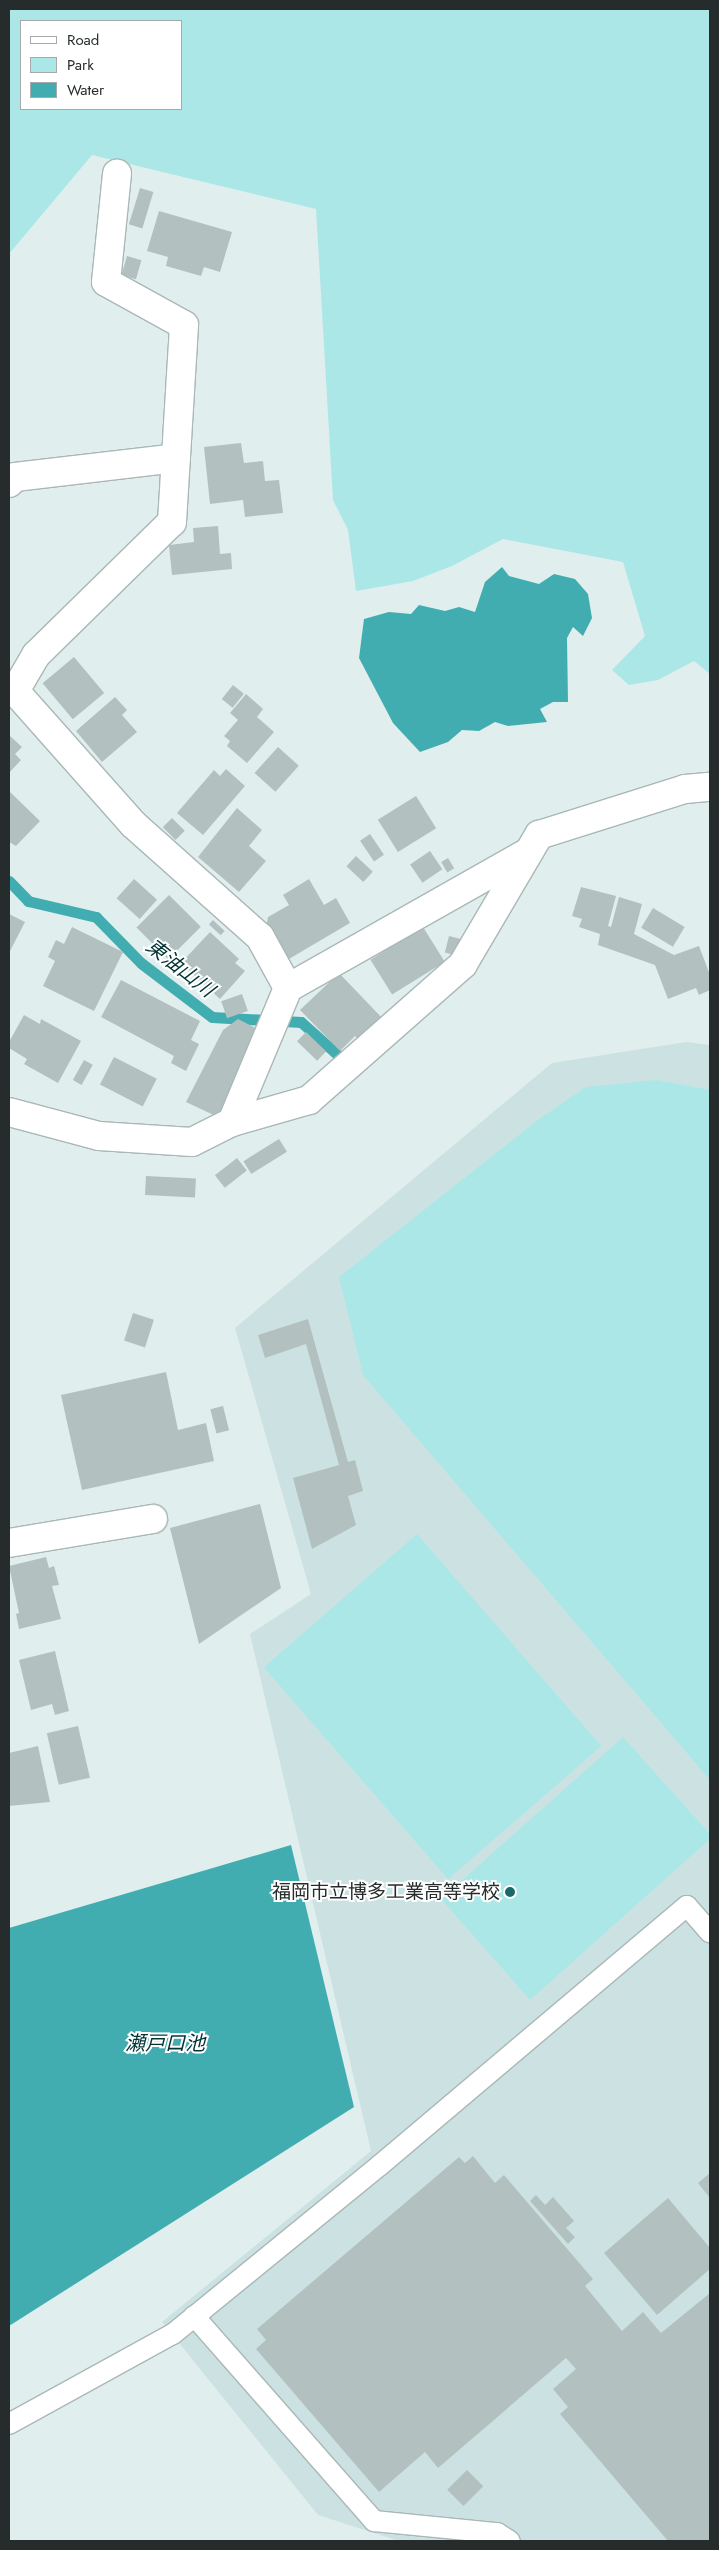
<!DOCTYPE html>
<meta charset="utf-8">
<style>
body{margin:0}
#map{position:relative;width:719px;height:2550px;overflow:hidden;background:#e0eeee;font-family:Jost,"Noto Sans JP",sans-serif}
div>[style]{position:absolute}
[style*='--x']{left:calc(var(--x)*1px);top:calc(var(--y)*1px);width:calc(var(--w)*1px);rotate:calc(var(--a)*1deg)}
.built>*{inset:0;background:#cce2e2}
.green>*{inset:0;background:#ace7e8;transform-origin:0 0}
.water>*{inset:0;background:#42adb1}
.stream>*{height:11px;margin:-5.5px;padding:0 5.5px;transform-origin:5.5px;border-radius:5.5px;background:#42adb1}
.building>*{inset:0;background:#b3c0c0;transform-origin:0 0}
.roads{filter:drop-shadow(1px 0 #aab7b7) drop-shadow(-1px 0 #aab7b7) drop-shadow(0 1px #aab7b7) drop-shadow(0 -1px #aab7b7)}
.service>*{height:20px;margin:-10px;padding:0 10px;transform-origin:10px;border-radius:10px;background:#fff}
.minor>*{height:28px;margin:-14px;padding:0 14px;transform-origin:14px;border-radius:14px;background:#fff}
.dots>*{width:14px;height:14px;translate:-50% -50%;box-sizing:border-box;border:2px solid #fff;border-radius:50%}
span{translate:-50% -50%;white-space:nowrap;text-align:center;line-height:1.15;-webkit-text-stroke:4px #fff;paint-order:stroke}
.poi-label{font-size:19px;color:#262b2b}
.right{translate:-100% -50%;text-align:right}
.water-label{font-size:20px;color:#003435;font-style:italic}
.frame{position:absolute;inset:0;border:10px solid #262b2b;pointer-events:none}
.legend{position:absolute;left:20px;top:20px;width:162px;height:90px;box-sizing:border-box;background:#fff;border:1px solid #a8aaaa;margin:0;padding:6px 9px;list-style:none;font-size:15px;color:#262b2b}
.legend li{display:flex;align-items:center;gap:10px;height:25px}
.legend b{width:25px;border:1px solid #a8aaaa}
</style>
<div id="map">
<div class="built">
<div style="clip-path:polygon(686px 1042px,710px 1045px,710px 2541px,399px 2541px,318px 2515px,162px 2322px,371px 2151px,250px 1634px,311px 1594px,235px 1328px,552px 1063px)"></div>
</div>
<div class="green">
<div style="clip-path:polygon(evenodd,9px 9px,710px 9px,710px 674px,694px 661px,658px 680px,629px 685px,612px 670px,645px 636px,623px 562px,503px 539px,452px 566px,413px 581px,356px 591px,348px 530px,333px 500px,316px 209px,92px 155px,9px 254px,9px 9px,21px 21px,181px 21px,181px 109px,21px 109px,21px 21px)"></div>
<div style="clip-path:polygon(656px 1080px,710px 1090px,710px 1780px,363px 1375px,339px 1277px,539px 1119px,586px 1087px)"></div>
<div style="left:417px;top:1534px;width:281px;height:203px;rotate:49deg"></div>
<div style="clip-path:polygon(623px 1737px,710px 1834px,710px 1839px,530px 2000px,441px 1899px)"></div>
</div>
<div class="water">
<div style="clip-path:polygon(502px 567px,509px 576px,539px 584px,554px 574px,575px 579px,588px 594px,592px 618px,583px 636px,573px 627px,567px 638px,568px 702px,553px 702px,540px 709px,547px 722px,508px 726px,495px 722px,479px 731px,462px 730px,448px 742px,420px 752px,393px 723px,359px 658px,364px 619px,389px 612px,411px 614px,419px 605px,445px 611px,459px 607px,475px 612px,485px 582px)"></div>
<div style="clip-path:polygon(291px 1845px,354px 2107px,9px 2326px,9px 1928px)"></div>
</div>
<div class="stream">
<div style="--x:9;--y:881;--w:28;--a:46"></div>
<div style="--x:28;--y:901;--w:70;--a:13.2"></div>
<div style="--x:96;--y:917;--w:64;--a:45.6"></div>
<div style="--x:141;--y:963;--w:89;--a:37.3"></div>
<div style="--x:212;--y:1017;--w:89;--a:3.2"></div>
<div style="--x:301;--y:1022;--w:51;--a:41.8"></div>
</div>
<div class="building">
<div style="left:140px;top:188px;width:14px;height:38px;rotate:17deg"></div>
<div style="clip-path:polygon(159px 211px,232px 232px,220px 272px,204px 267px,201px 276px,166px 266px,168px 257px,147px 251px)"></div>
<div style="left:127px;top:256px;width:15px;height:20px;rotate:16deg"></div>
<div style="clip-path:polygon(241px 443px,244px 463px,263px 461px,265px 481px,279px 480px,283px 513px,245px 517px,243px 500px,210px 504px,204px 447px)"></div>
<div style="clip-path:polygon(218px 526px,220px 554px,231px 553px,232px 569px,172px 575px,169px 545px,194px 542px,193px 528px)"></div>
<div style="left:74px;top:657px;width:47px;height:41px;rotate:50deg"></div>
<div style="left:233px;top:685px;width:14px;height:18px;rotate:39deg"></div>
<div style="clip-path:polygon(246px 694px,263px 709px,257px 717px,274px 732px,247px 763px,227px 746px,230px 741px,224px 736px,238px 720px,230px 713px)"></div>
<div style="clip-path:polygon(115px 697px,127px 710px,122px 715px,137px 732px,102px 762px,76px 731px)"></div>
<div style="clip-path:polygon(9px 735px,22px 747px,15px 754px,21px 760px,9px 773px)"></div>
<div style="left:278px;top:747px;width:28px;height:35px;rotate:42deg"></div>
<div style="clip-path:polygon(226px 769px,245px 786px,203px 835px,177px 813px,214px 770px,220px 776px)"></div>
<div style="clip-path:polygon(10px 792px,40px 821px,16px 846px,9px 842px)"></div>
<div style="left:416px;top:796px;width:38px;height:45px;rotate:58deg"></div>
<div style="clip-path:polygon(237px 808px,262px 830px,249px 846px,266px 861px,239px 892px,198px 857px)"></div>
<div style="left:172px;top:818px;width:18px;height:13px;rotate:45deg"></div>
<div style="left:370px;top:834px;width:25px;height:12px;rotate:56deg"></div>
<div style="left:430px;top:851px;width:22px;height:24px;rotate:56deg"></div>
<div style="left:356px;top:856px;width:23px;height:14px;rotate:43deg"></div>
<div style="left:448px;top:858px;width:12px;height:8px;rotate:59deg"></div>
<div style="left:134px;top:879px;width:31px;height:26px;rotate:42deg"></div>
<div style="clip-path:polygon(309px 879px,324px 905px,336px 898px,350px 923px,277px 966px,266px 927px,268px 917px,289px 905px,283px 895px)"></div>
<div style="clip-path:polygon(581px 887px,616px 896px,608px 926px,611px 927px,619px 897px,642px 904px,634px 934px,674px 955px,699px 946px,710px 975px,710px 990px,699px 995px,696px 988px,668px 999px,655px 965px,598px 945px,600px 934px,579px 927px,582px 919px,572px 916px)"></div>
<div style="left:169px;top:895px;width:45px;height:46px;rotate:45deg"></div>
<div style="left:653px;top:908px;width:37px;height:23px;rotate:31deg"></div>
<div style="clip-path:polygon(9px 914px,25px 922px,9px 953px)"></div>
<div style="left:213px;top:920px;width:16px;height:6px;rotate:43deg"></div>
<div style="clip-path:polygon(72px 927px,123px 952px,94px 1011px,43px 986px,55px 961px,48px 957px,56px 940px,64px 944px)"></div>
<div style="left:423px;top:927px;width:41px;height:62px;rotate:58deg"></div>
<div style="clip-path:polygon(210px 932px,239px 959px,235px 963px,245px 971px,220px 999px,181px 963px)"></div>
<div style="left:449px;top:936px;width:12px;height:17px;rotate:14deg"></div>
<div style="clip-path:polygon(339px 973px,385px 1021px,362px 1043px,355px 1036px,340px 1051px,300px 1010px)"></div>
<div style="clip-path:polygon(121px 980px,200px 1021px,191px 1040px,199px 1044px,186px 1071px,171px 1063px,174px 1056px,101px 1017px)"></div>
<div style="left:242px;top:994px;width:18px;height:22px;rotate:71deg"></div>
<div style="clip-path:polygon(24px 1015px,40px 1024px,41px 1019px,81px 1041px,58px 1083px,24px 1064px,27px 1059px,9px 1048px,9px 1042px)"></div>
<div style="clip-path:polygon(238px 1019px,263px 1032px,220px 1118px,186px 1102px,223px 1030px)"></div>
<div style="left:306px;top:1032px;width:28px;height:13px;rotate:44deg"></div>
<div style="left:114px;top:1057px;width:48px;height:31px;rotate:27deg"></div>
<div style="left:84px;top:1060px;width:10px;height:23px;rotate:29deg"></div>
<div style="left:279px;top:1139px;width:15px;height:42px;rotate:58deg"></div>
<div style="left:237px;top:1158px;width:16px;height:28px;rotate:52deg"></div>
<div style="left:146px;top:1176px;width:50px;height:19px;rotate:3deg"></div>
<div style="left:133px;top:1313px;width:22px;height:29px;rotate:18deg"></div>
<div style="clip-path:polygon(308px 1319px,348px 1462px,355px 1460px,363px 1491px,348px 1496px,356px 1525px,312px 1549px,293px 1478px,339px 1465px,306px 1344px,265px 1358px,258px 1335px)"></div>
<div style="clip-path:polygon(166px 1372px,178px 1430px,206px 1423px,214px 1461px,82px 1490px,61px 1395px)"></div>
<div style="left:223px;top:1406px;width:25px;height:13px;rotate:76deg"></div>
<div style="clip-path:polygon(260px 1504px,281px 1588px,199px 1644px,170px 1528px)"></div>
<div style="clip-path:polygon(46px 1557px,49px 1568px,54px 1566px,59px 1585px,52px 1586px,61px 1619px,19px 1629px,16px 1614px,19px 1613px,9px 1566px)"></div>
<div style="clip-path:polygon(55px 1651px,69px 1711px,55px 1715px,52px 1704px,31px 1710px,19px 1660px)"></div>
<div style="left:78px;top:1726px;width:53px;height:32px;rotate:77deg"></div>
<div style="clip-path:polygon(38px 1746px,50px 1802px,9px 1806px,9px 1753px)"></div>
<div style="clip-path:polygon(473px 2156px,495px 2183px,504px 2175px,593px 2279px,585px 2286px,622px 2331px,643px 2312px,661px 2333px,710px 2293px,710px 2541px,668px 2541px,560px 2414px,568px 2407px,553px 2389px,576px 2369px,566px 2358px,438px 2468px,425px 2452px,379px 2492px,256px 2349px,266px 2340px,257px 2329px,459px 2157px,465px 2163px)"></div>
<div style="clip-path:polygon(710px 2173px,710px 2198px,698px 2183px)"></div>
<div style="clip-path:polygon(536px 2195px,545px 2205px,553px 2197px,574px 2221px,566px 2228px,575px 2237px,568px 2244px,530px 2201px)"></div>
<div style="clip-path:polygon(668px 2198px,710px 2248px,710px 2269px,657px 2315px,604px 2253px)"></div>
<div style="left:467px;top:2470px;width:23px;height:28px;rotate:45deg"></div>
</div>
<div class="roads">
<div class="service">
<div style="--x:194;--y:2316;--w:273;--a:48.7"></div>
<div style="--x:374;--y:2521;--w:124;--a:5.6"></div>
<div style="--x:497;--y:2533;--w:15;--a:32"></div>
<div style="--x:9;--y:2424;--w:187;--a:-28.8"></div>
<div style="--x:173;--y:2334;--w:266;--a:-39.2"></div>
<div style="--x:379;--y:2166;--w:403;--a:-40.2"></div>
<div style="--x:687;--y:1906;--w:35;--a:49"></div>
</div>
<div class="minor">
<div style="--x:9;--y:483;--w:8;--a:-45"></div>
<div style="--x:15;--y:477;--w:162;--a:-6.7"></div>
<div style="--x:15;--y:691;--w:42;--a:-59.7"></div>
<div style="--x:36;--y:655;--w:190;--a:-44.4"></div>
<div style="--x:172;--y:522;--w:197;--a:-86.5"></div>
<div style="--x:184;--y:325;--w:89;--a:-151.1"></div>
<div style="--x:106;--y:282;--w:109;--a:-84.2"></div>
<div style="--x:9;--y:692;--w:6;--a:-9"></div>
<div style="--x:15;--y:691;--w:178;--a:48.4"></div>
<div style="--x:133;--y:824;--w:170;--a:41.7"></div>
<div style="--x:260;--y:937;--w:58;--a:61.2"></div>
<div style="--x:288;--y:988;--w:145;--a:112.7"></div>
<div style="--x:288;--y:988;--w:276;--a:-29.5"></div>
<div style="--x:9;--y:1112;--w:93;--a:14.9"></div>
<div style="--x:99;--y:1136;--w:93;--a:3.7"></div>
<div style="--x:192;--y:1142;--w:45;--a:-26.6"></div>
<div style="--x:232;--y:1122;--w:80;--a:-15.9"></div>
<div style="--x:309;--y:1100;--w:205;--a:-41.4"></div>
<div style="--x:463;--y:964;--w:150;--a:-59.5"></div>
<div style="--x:539;--y:835;--w:153;--a:-17.5"></div>
<div style="--x:685;--y:789;--w:25;--a:-5"></div>
<div style="--x:9;--y:1543;--w:146;--a:-9.5"></div>
</div>
</div>
<div class="dots">
<div style="left:510px;top:1892px;background:#1b696b"></div>
</div>
<div class="poi-label">
<span class="right" style="left:500px;top:1892px">福岡市立博多工業高等学校</span>
</div>
<div class="water-label">
<span style="left:180px;top:968px;rotate:38deg">東油山川</span>
<span style="left:165px;top:2043px">瀬戸口池</span>
</div>
<div class="frame"></div>
<ul class="legend">
<li><b style="height:6px;background:#fff"></b>Road</li>
<li><b style="height:14px;background:#ace7e8"></b>Park</li>
<li><b style="height:14px;background:#42adb1"></b>Water</li>
</ul>
</div>
